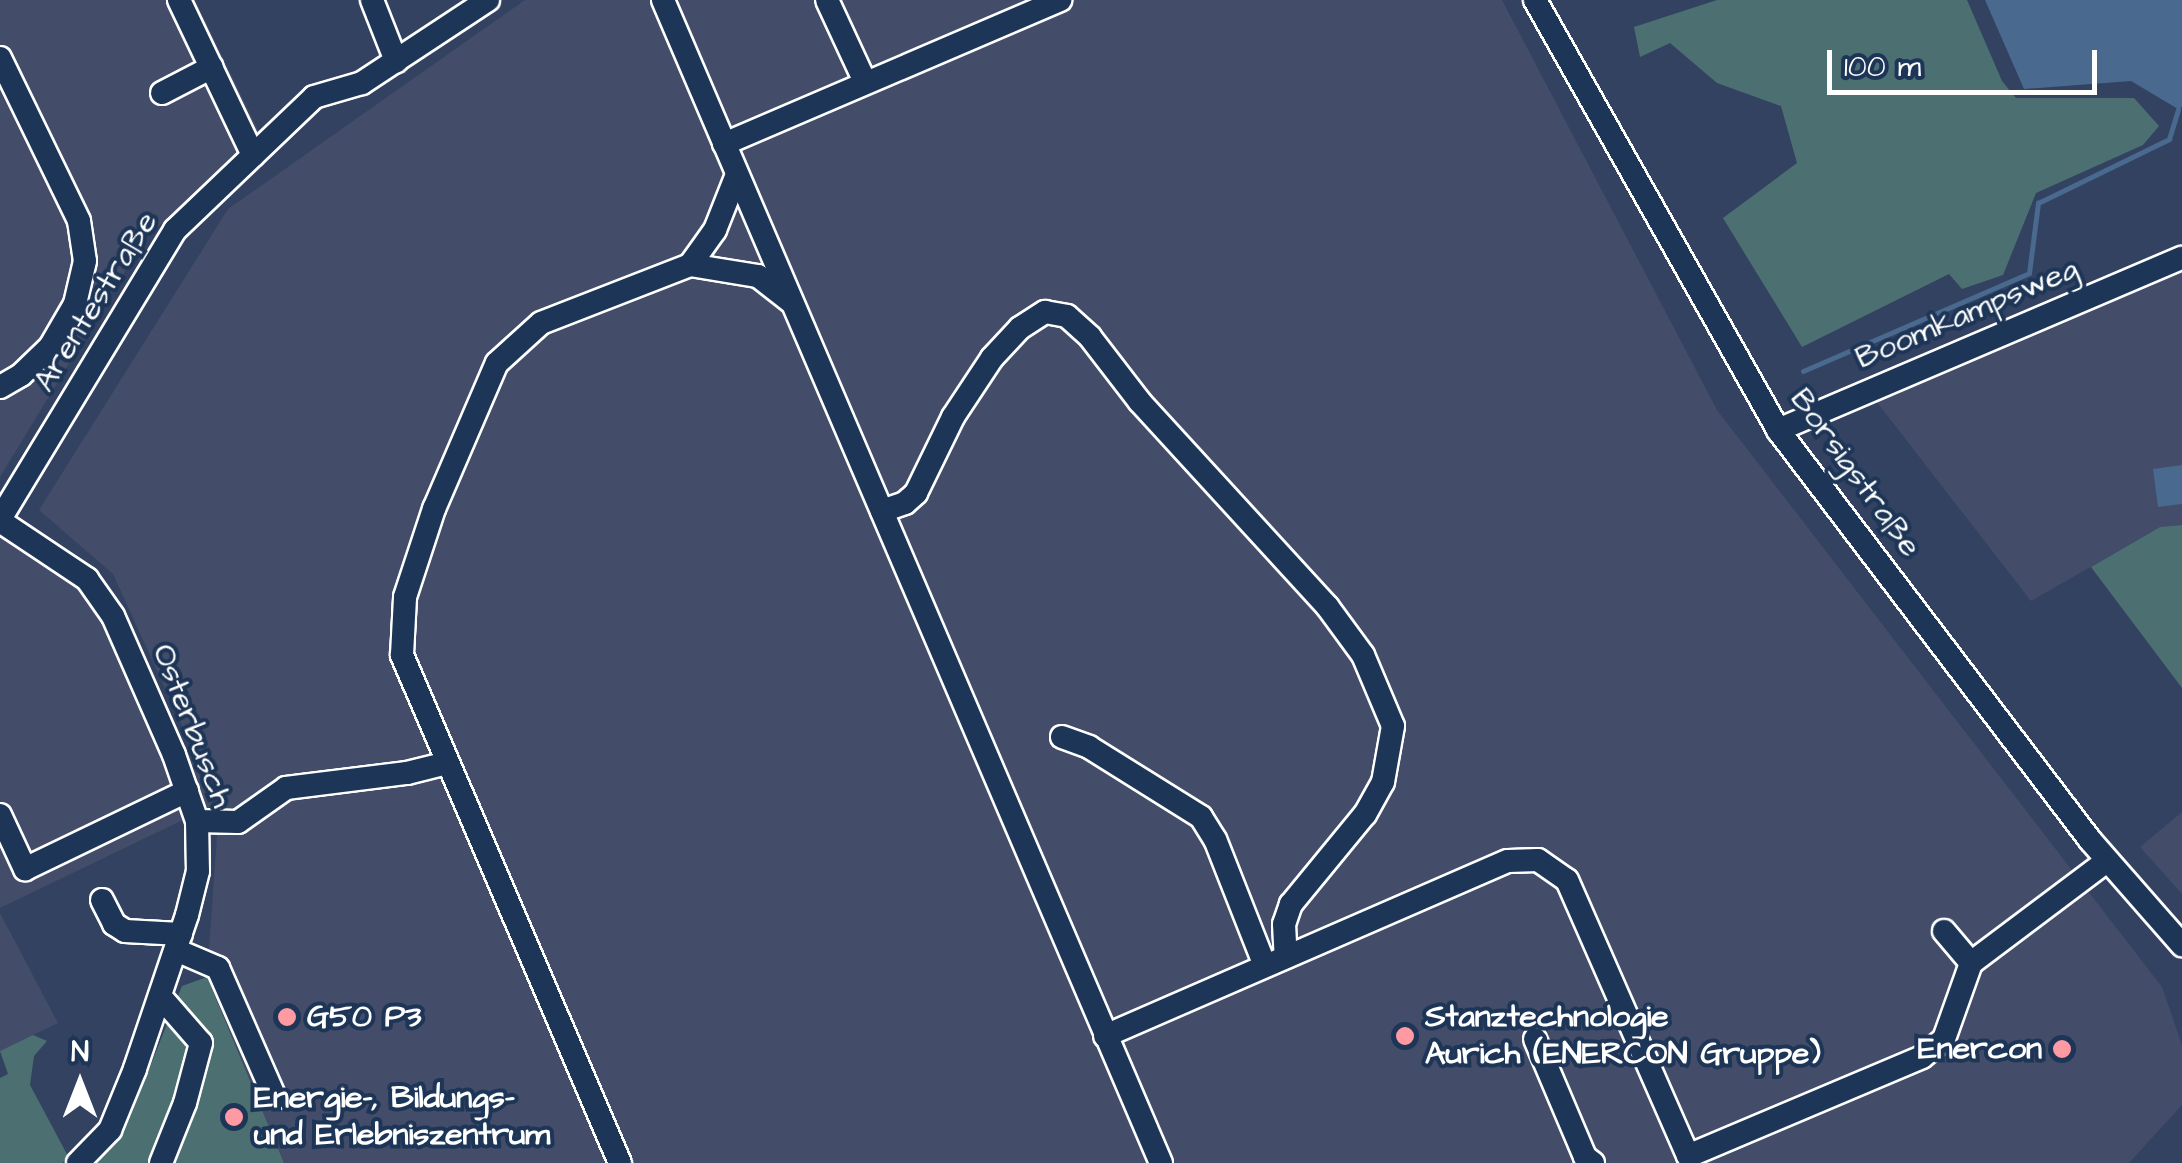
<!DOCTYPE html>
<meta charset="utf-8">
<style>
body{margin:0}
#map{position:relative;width:2182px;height:1163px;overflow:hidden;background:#334261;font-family:"Architects Daughter",sans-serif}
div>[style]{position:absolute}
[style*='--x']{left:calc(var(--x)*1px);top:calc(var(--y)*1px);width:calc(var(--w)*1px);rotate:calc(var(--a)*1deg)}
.built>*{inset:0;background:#434c68}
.green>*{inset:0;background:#4c7072}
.water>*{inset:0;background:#49698f}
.stream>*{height:5px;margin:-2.5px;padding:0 2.5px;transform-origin:2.5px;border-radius:2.5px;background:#49698f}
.roads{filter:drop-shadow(2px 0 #fff) drop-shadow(-2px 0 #fff) drop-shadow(0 2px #fff) drop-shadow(0 -2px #fff)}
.minor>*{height:22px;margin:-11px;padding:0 11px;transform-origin:11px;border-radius:11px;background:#1d3557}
.dots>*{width:28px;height:28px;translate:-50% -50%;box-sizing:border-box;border:5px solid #1d3557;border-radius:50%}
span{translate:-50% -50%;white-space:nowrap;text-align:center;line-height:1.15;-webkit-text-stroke:8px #1d3557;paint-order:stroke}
.street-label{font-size:32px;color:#fff}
.poi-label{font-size:32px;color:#fff;font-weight:700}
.left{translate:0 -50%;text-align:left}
.right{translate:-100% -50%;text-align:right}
.north{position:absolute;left:30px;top:1033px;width:100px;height:100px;-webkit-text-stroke:8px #1d3557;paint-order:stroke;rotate:0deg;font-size:28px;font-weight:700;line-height:40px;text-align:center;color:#fff}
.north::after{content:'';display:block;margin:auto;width:35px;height:45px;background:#fff;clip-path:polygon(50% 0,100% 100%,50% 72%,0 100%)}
.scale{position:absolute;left:1827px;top:50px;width:270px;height:45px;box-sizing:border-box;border:5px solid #fff;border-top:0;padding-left:12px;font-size:30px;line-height:35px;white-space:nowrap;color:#fff;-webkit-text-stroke:8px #1d3557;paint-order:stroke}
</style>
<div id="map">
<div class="built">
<div style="clip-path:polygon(0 0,195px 0,260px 134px,144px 240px,0 477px)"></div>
<div style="clip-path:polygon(525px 0,1502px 0,1717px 410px,2162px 987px,2182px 1045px,2182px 1105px,2129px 1163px,284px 1163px,207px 977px,219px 807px,113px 574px,39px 510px,228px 209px)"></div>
<div style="clip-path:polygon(2182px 271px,2182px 525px,2160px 527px,2031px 601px,1876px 401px)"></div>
<div style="clip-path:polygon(0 508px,104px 582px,214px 805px,0 908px)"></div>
<div style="clip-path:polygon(2182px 812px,2182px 894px,2140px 847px)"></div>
<div style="clip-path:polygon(0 913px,58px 1023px,0 1051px)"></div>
</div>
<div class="green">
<div style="clip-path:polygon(1717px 0,1967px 0,2002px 81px,2016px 98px,2134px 98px,2159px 126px,2143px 145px,2036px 193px,2003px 275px,1962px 289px,1949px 274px,1802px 347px,1723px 218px,1797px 163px,1781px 106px,1717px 83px,1670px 43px,1640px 57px,1634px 27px)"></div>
<div style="clip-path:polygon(2182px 525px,2182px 688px,2091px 567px,2160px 527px)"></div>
<div style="clip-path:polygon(207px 977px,284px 1163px,97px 1163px,129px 1120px,182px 986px)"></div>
<div style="clip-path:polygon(33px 1035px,47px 1041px,34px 1056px,30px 1085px,69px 1158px,62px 1163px,0 1163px,0 1078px,8px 1074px,0 1051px)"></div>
</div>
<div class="water">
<div style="clip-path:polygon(1985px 0,2182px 0,2182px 107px,2178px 109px,2131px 81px,2024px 89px)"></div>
<div style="clip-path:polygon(2182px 465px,2182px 504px,2158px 507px,2153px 469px)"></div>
</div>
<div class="stream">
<div style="--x:1803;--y:371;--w:246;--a:-23.4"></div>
<div style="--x:2029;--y:273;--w:71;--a:-82.7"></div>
<div style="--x:2038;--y:203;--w:146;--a:-26"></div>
<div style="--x:2169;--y:139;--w:31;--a:-73"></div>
</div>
<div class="roads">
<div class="minor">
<div style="--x:179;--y:0;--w:172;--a:64.5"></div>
<div style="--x:372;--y:0;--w:66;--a:68.5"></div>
<div style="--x:663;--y:0;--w:1265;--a:66.82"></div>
<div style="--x:827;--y:0;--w:90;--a:65.1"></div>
<div style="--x:1535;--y:0;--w:494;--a:60.5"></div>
<div style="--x:1778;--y:430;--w:515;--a:52.73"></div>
<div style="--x:2090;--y:840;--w:140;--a:48.8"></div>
<div style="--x:0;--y:58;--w:181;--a:64.1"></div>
<div style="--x:79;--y:221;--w:40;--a:81.5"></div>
<div style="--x:85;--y:261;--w:44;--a:103.1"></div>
<div style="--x:75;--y:304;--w:50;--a:120.2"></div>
<div style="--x:50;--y:347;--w:40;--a:136"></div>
<div style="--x:21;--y:375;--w:24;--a:150"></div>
<div style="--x:162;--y:93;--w:56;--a:-27.5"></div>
<div style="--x:724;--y:144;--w:366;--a:-23.2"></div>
<div style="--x:690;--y:265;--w:43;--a:-54.5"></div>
<div style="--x:715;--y:230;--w:57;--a:-68.4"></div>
<div style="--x:1778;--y:430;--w:439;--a:-23.1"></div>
<div style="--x:882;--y:511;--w:24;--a:-19"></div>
<div style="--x:905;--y:503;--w:15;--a:-42"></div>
<div style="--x:916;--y:493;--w:85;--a:-64"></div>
<div style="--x:953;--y:417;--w:71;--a:-56.5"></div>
<div style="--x:992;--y:358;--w:41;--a:-47"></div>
<div style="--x:1020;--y:328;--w:30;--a:-33"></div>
<div style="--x:1045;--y:312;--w:22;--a:10"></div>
<div style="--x:1067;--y:316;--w:31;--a:42"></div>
<div style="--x:1090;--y:337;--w:82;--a:52.4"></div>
<div style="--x:1140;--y:402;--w:277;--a:47.5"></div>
<div style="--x:1327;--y:606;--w:61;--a:53.7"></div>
<div style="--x:1363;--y:655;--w:77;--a:67.1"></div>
<div style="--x:1393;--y:726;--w:57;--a:100.1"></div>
<div style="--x:1383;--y:782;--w:37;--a:119"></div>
<div style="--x:1365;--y:814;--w:117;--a:129.4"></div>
<div style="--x:1291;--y:904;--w:21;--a:109"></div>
<div style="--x:1284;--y:924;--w:33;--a:87"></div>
<div style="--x:0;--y:519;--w:338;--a:-58.8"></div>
<div style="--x:175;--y:230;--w:192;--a:-43.7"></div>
<div style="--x:314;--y:97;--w:50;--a:-16.3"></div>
<div style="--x:362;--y:83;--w:151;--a:-33.4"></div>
<div style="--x:0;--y:521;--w:105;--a:33.7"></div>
<div style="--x:87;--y:579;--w:45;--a:54.9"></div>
<div style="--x:113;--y:616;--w:152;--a:66.3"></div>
<div style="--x:174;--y:755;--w:70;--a:70.8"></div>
<div style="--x:197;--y:821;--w:50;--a:88.9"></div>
<div style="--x:198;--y:871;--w:45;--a:104"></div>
<div style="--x:187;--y:915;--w:163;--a:108.7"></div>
<div style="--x:135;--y:1069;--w:66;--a:112.3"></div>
<div style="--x:110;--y:1130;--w:46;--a:134.1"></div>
<div style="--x:1062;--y:737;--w:29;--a:20"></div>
<div style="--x:1089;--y:747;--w:132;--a:32"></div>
<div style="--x:1201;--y:817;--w:26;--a:58"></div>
<div style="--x:1215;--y:839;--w:136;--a:68.5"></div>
<div style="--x:0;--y:815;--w:60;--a:65.2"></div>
<div style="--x:25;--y:869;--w:180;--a:-25.7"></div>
<div style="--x:197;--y:821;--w:41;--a:1.4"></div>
<div style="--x:238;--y:822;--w:59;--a:-35.3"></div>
<div style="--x:286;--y:788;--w:122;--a:-7.1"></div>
<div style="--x:407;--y:773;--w:41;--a:-14"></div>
<div style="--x:102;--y:900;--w:27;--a:63"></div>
<div style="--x:114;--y:924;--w:13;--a:32"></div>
<div style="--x:125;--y:931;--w:56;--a:3.1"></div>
<div style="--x:1944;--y:931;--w:42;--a:49.8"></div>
<div style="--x:176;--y:950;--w:46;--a:23.2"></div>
<div style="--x:218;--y:968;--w:142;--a:66.3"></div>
<div style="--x:160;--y:996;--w:62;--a:48.9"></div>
<div style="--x:201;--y:1043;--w:62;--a:104.9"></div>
<div style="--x:185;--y:1103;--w:65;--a:111.8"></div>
<div style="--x:1105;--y:1036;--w:439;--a:-23.5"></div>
<div style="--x:1508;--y:861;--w:30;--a:-2"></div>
<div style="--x:1538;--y:860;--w:35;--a:35"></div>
<div style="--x:1567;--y:880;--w:301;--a:66.3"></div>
<div style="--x:1688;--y:1156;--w:254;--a:-22.9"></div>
<div style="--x:1922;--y:1057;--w:28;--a:-39"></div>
<div style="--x:1944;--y:1039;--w:81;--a:-70.4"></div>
<div style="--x:1971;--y:963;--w:170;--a:-36.9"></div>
<div style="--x:1535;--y:1039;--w:128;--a:67"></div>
<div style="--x:1585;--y:1157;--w:10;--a:37"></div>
<div style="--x:620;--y:1163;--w:553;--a:-113.23"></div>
<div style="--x:402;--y:655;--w:58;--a:-87"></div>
<div style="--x:405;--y:597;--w:93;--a:-71.8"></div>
<div style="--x:434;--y:509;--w:159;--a:-66.7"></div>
<div style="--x:497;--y:363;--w:59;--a:-42.3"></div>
<div style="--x:541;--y:323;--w:160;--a:-21.3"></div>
<div style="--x:690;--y:265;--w:69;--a:9.2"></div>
<div style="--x:758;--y:276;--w:41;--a:38"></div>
</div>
</div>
<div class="dots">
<div style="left:287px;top:1017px;background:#ff9aa2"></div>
<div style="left:1405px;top:1036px;background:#ff9aa2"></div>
<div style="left:2062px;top:1049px;background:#ff9aa2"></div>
<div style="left:234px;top:1117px;background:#ff9aa2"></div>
</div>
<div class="street-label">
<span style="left:96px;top:302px;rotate:-58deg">Arentestraße</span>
<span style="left:1967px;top:314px;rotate:-23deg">Boomkampsweg</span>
<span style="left:1855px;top:473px;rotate:54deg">Borsigstraße</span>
<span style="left:192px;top:726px;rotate:69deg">Osterbusch</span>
</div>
<div class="poi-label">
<span class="left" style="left:307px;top:1017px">G50 P3</span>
<span class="left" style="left:1425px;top:1036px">Stanztechnologie<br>Aurich (ENERCON Gruppe)</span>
<span class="right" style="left:2042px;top:1049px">Enercon</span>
<span class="left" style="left:254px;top:1117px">Energie-, Bildungs-<br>und Erlebniszentrum</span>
</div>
<div class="north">N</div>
<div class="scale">100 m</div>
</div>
